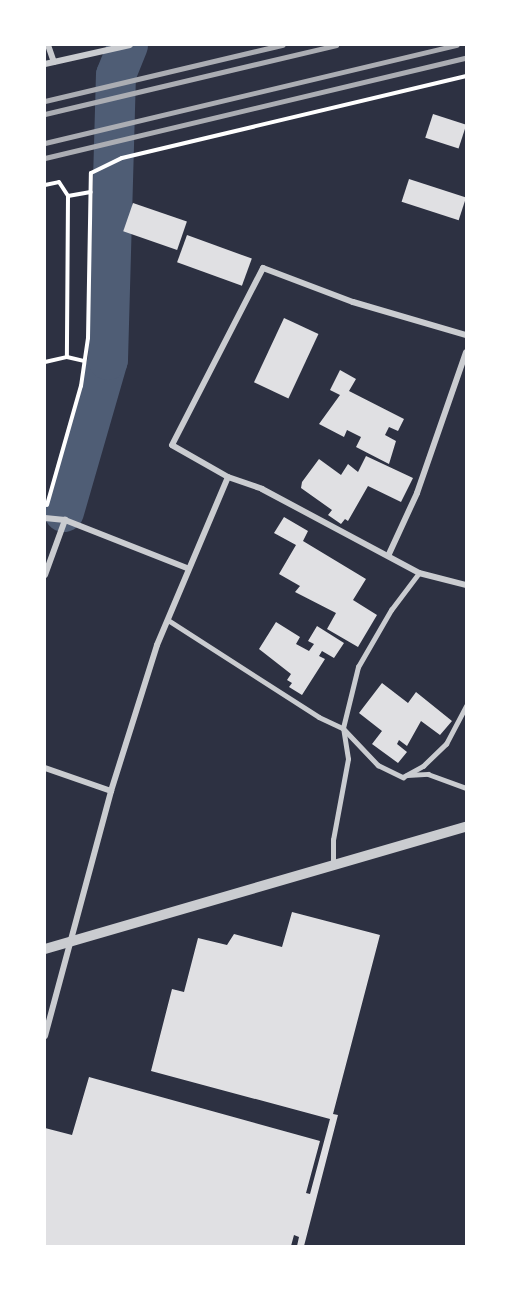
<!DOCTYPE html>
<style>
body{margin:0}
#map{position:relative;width:511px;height:1291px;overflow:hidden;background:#2d3142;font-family:"Fira Sans Condensed",sans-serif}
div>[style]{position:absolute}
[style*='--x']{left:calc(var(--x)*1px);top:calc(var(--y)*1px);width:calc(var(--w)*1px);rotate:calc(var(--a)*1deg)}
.river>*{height:40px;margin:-20px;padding:0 20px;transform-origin:20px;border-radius:20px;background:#4f5d75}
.building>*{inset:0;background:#e0e0e3;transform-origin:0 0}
.path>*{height:4px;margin:-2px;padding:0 2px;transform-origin:2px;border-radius:2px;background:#fff}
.service>*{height:4.5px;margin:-2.25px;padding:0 2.25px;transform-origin:2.25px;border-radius:2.25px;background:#caccd0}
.minor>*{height:6px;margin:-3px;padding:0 3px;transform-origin:3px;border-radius:3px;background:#caccd0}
.tertiary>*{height:10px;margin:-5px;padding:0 5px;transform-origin:5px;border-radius:5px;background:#caccd0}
.rail>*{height:4.5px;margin:-2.25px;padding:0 2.25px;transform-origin:2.25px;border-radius:2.25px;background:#abadb3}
span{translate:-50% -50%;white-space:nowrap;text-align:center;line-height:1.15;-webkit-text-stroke:4.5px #fff;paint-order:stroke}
.frame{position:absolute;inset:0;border:46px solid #fff;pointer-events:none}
</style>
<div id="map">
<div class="river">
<div style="--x:64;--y:512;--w:158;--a:-73.9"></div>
<div style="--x:108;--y:360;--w:285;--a:-88.4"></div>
<div style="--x:116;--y:75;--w:32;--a:-68"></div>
</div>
<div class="building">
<div style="left:433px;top:114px;width:35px;height:25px;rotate:18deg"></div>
<div style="left:409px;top:179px;width:60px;height:24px;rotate:18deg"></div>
<div style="left:133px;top:203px;width:57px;height:30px;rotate:19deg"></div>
<div style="left:187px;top:235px;width:69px;height:29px;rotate:20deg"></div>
<div style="left:284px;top:318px;width:38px;height:71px;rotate:25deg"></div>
<div style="clip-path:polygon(340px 370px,356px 379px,349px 391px,404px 419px,398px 431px,389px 427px,385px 435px,396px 441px,389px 464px,356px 447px,361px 437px,347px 430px,344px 437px,319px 424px,340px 395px,330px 390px)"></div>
<div style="clip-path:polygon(366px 456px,413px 478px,401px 502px,368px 486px,348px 521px,345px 519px,341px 524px,328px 515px,332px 510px,301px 488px,302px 482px,319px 459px,341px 475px,348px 464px,358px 472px)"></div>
<div style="clip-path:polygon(284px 517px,308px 531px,303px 541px,366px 579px,353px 600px,377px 615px,358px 647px,327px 629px,336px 613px,295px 592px,300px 586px,279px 574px,296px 545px,274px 533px)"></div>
<div style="clip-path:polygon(276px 622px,300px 637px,296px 644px,309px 651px,314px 644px,308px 641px,317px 626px,344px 643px,334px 658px,322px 651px,319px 656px,325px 659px,302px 695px,289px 687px,292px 683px,287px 680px,291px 674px,259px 649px)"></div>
<div style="clip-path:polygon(382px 683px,408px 703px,416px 692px,452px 721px,440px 735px,421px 721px,407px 746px,399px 740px,397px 744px,407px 752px,398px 763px,372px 744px,382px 731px,359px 713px)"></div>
<div style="clip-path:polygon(292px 912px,380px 935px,333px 1114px,338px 1115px,304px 1246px,297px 1246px,299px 1237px,294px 1235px,291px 1246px,45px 1246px,45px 1128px,72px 1135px,89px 1077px,320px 1141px,306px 1193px,310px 1194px,330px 1119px,151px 1071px,172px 989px,184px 992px,198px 938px,227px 945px,234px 934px,282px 947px)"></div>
</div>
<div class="path">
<div style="--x:45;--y:185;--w:14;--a:-12"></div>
<div style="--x:59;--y:182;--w:17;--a:57"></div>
<div style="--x:68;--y:196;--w:161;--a:90.4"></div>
<div style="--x:67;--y:357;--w:17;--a:13"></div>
<div style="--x:68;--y:196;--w:23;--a:-10"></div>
<div style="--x:45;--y:362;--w:23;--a:-13"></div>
<div style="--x:47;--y:505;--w:124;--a:-74.1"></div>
<div style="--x:81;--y:386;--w:49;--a:-81.7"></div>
<div style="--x:88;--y:338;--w:165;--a:-89"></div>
<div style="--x:91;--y:173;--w:34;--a:-26"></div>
<div style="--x:122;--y:158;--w:354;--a:-13.4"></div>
</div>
<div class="service">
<div style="--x:168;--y:620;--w:179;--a:32.7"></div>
<div style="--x:319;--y:717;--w:26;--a:25"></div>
<div style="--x:343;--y:728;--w:51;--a:46.6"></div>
<div style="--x:378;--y:765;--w:28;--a:26"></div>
<div style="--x:403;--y:777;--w:23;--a:-29"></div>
<div style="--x:423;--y:766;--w:32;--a:-44"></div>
<div style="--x:446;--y:744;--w:43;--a:-62.2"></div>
<div style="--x:407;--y:775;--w:21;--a:-3"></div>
<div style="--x:428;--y:774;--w:40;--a:20.2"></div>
<div style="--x:333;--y:864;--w:24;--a:-90"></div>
<div style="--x:333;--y:840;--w:82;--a:-79.5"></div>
<div style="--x:348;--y:759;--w:31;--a:-99"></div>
<div style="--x:343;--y:728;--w:63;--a:-76.2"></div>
<div style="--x:358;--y:667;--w:66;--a:-59.9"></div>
<div style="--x:391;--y:610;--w:46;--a:-52.9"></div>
</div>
<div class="minor">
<div style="--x:48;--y:45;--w:18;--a:71"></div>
<div style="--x:45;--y:64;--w:87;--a:-12.6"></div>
<div style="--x:228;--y:477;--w:64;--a:-150.3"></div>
<div style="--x:172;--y:445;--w:199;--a:-62.8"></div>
<div style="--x:263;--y:268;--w:96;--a:20.7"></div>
<div style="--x:353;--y:302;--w:118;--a:16.3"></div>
<div style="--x:45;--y:518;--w:20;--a:6"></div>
<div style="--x:389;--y:554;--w:67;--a:-65.3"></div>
<div style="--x:417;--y:493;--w:149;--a:-70.8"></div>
<div style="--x:45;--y:575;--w:59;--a:-70"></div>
<div style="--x:65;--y:520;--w:131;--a:21.5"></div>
<div style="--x:45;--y:768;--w:70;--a:19.2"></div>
<div style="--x:45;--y:1036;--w:254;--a:-74.9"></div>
<div style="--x:111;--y:791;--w:153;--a:-72.5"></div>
<div style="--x:157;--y:645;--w:182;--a:-67.1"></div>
<div style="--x:228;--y:477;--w:36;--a:19"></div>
<div style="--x:262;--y:489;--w:178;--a:28.1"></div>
<div style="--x:419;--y:573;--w:49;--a:14.3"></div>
</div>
<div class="tertiary">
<div style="--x:45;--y:949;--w:438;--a:-16.2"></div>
</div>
<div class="rail">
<div style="--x:45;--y:101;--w:244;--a:-13.3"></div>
<div style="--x:45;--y:114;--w:299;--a:-13.3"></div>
<div style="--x:45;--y:143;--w:423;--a:-13.4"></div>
<div style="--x:45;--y:158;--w:433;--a:-13.4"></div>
</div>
<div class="frame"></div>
</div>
